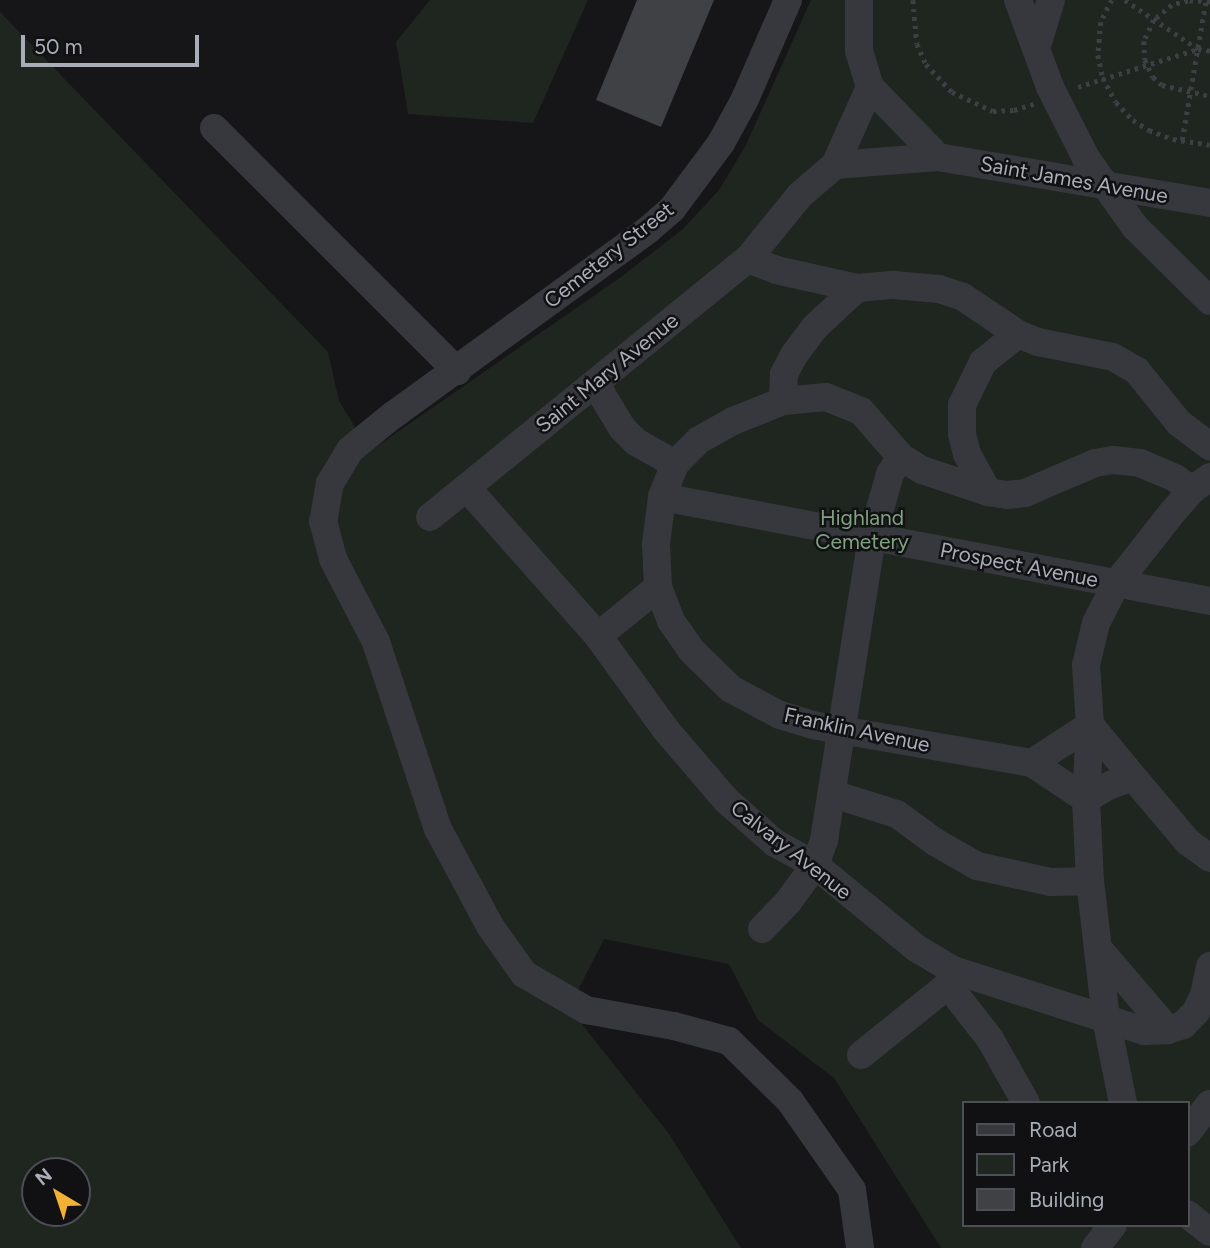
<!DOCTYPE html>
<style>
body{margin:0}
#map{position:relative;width:1210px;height:1248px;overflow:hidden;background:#161618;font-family:Figtree,sans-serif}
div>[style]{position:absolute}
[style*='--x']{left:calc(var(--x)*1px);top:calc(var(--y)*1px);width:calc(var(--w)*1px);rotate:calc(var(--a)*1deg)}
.green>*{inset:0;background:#1e261f}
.building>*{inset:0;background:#404145}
.path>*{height:4.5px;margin-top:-2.25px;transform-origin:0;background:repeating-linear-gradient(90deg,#3d3f44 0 3.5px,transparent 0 8.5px)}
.minor>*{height:28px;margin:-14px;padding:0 14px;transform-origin:14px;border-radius:14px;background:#37383d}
span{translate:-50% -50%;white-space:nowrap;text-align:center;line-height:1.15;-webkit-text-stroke:5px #111113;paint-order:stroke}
.street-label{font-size:21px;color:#a8adb8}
.park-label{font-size:21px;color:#7fa381}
.legend{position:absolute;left:962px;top:1101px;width:228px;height:126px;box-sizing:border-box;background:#111113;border:2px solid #4d4f55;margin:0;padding:9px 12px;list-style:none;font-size:21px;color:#a8adb8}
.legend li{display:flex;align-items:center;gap:14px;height:35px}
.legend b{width:35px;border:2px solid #4d4f55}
.north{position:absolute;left:21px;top:1157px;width:70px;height:70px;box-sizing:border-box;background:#111113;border:2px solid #4d4f55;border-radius:50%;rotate:321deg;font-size:19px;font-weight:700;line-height:28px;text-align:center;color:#a8adb8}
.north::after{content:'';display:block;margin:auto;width:24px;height:32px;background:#f2b134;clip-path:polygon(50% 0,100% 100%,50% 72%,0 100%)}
.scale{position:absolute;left:21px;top:35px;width:178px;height:32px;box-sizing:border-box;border:4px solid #a8adb8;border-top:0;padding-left:9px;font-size:21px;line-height:24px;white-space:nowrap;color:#a8adb8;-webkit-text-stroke:5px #111113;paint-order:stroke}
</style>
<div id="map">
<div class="green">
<div style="clip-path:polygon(430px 0,588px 0,533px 123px,408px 114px,396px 42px)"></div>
<div style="clip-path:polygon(evenodd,811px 0,1210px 0,1210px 1248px,941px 1248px,834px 1078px,758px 1020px,729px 964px,604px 939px,569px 1008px,669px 1134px,741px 1248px,0 1248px,0 12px,328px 352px,339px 401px,370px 451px,621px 277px,683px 229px,719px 190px,745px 147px,811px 0,963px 1103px,1187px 1103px,1187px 1225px,963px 1225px,963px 1103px,811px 0,35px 1171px,77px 1171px,77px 1213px,35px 1213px,35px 1171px)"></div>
</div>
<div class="building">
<div style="clip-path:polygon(637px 0,714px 0,661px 127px,596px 100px)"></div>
</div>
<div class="path">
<div style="--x:913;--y:0;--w:44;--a:84.8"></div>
<div style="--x:917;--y:44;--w:22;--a:66"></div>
<div style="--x:926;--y:64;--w:38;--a:47"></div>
<div style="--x:952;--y:92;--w:45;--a:24.9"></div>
<div style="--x:993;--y:111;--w:21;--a:-3"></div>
<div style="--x:1014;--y:110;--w:21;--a:-17"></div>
<div style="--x:1112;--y:0;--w:25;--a:117"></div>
<div style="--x:1101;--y:22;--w:33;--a:95"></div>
<div style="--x:1098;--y:55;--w:24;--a:78"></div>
<div style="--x:1103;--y:78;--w:27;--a:62"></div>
<div style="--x:1116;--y:102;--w:25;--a:47"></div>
<div style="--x:1133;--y:120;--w:19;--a:32"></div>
<div style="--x:1149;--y:130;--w:26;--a:21"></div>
<div style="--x:1173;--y:139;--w:37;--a:9"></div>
<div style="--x:1125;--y:0;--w:88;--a:33.9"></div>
<div style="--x:1198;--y:49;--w:12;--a:9"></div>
<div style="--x:1210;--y:2;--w:22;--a:-177"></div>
<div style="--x:1188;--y:1;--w:16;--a:166"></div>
<div style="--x:1172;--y:5;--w:23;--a:140"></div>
<div style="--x:1154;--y:20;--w:23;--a:115"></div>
<div style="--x:1144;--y:41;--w:19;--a:87"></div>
<div style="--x:1145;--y:60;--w:19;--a:65"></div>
<div style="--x:1153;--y:77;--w:12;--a:42"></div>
<div style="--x:1162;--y:85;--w:49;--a:12.9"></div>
<div style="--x:1078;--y:87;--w:126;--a:-17.6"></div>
<div style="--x:1182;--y:140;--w:142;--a:-80.3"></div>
</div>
<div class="minor">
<div style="--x:788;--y:0;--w:108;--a:113.5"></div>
<div style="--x:745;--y:99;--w:50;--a:118.6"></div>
<div style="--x:721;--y:143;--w:82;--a:126.6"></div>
<div style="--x:672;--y:209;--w:32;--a:139"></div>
<div style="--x:648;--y:230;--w:315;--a:144"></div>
<div style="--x:393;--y:415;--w:55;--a:140.9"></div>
<div style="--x:350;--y:450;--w:39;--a:121"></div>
<div style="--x:330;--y:483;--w:39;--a:100"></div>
<div style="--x:323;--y:521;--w:39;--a:75"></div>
<div style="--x:333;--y:559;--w:93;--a:62.6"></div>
<div style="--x:376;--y:642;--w:197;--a:71.7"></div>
<div style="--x:438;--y:829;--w:110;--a:61.8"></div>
<div style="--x:490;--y:926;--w:59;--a:54.7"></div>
<div style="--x:524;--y:974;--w:72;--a:30.1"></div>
<div style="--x:586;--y:1010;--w:89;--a:10.3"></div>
<div style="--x:674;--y:1026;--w:57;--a:15.3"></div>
<div style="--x:729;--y:1041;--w:86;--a:44.5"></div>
<div style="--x:790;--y:1101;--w:108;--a:55.1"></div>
<div style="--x:852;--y:1190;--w:59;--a:82.1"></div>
<div style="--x:1018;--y:0;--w:93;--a:69.8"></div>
<div style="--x:1050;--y:87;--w:80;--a:63.1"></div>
<div style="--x:1086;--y:158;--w:85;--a:54.6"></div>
<div style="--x:1135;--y:227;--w:105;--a:44.6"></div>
<div style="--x:1036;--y:49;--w:51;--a:-73"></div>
<div style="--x:870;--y:87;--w:98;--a:45.8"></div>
<div style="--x:938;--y:157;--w:276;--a:9.6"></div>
<div style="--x:214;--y:128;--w:344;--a:45"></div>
<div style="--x:835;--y:165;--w:103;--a:-4.4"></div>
<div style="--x:748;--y:259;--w:82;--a:-50.9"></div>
<div style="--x:800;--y:195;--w:46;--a:-40.6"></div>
<div style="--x:835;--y:165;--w:85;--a:-65.8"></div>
<div style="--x:870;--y:87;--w:38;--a:-107"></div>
<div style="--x:859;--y:51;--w:51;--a:-90"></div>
<div style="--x:595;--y:383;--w:52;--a:59"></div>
<div style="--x:622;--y:428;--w:20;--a:45"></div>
<div style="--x:636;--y:442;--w:45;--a:29.4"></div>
<div style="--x:675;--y:464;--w:34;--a:-45"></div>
<div style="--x:699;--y:440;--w:39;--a:-29"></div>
<div style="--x:733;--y:421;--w:54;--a:-21.8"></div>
<div style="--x:783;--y:401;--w:43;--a:-5.3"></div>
<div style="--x:826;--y:397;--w:38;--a:22"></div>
<div style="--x:861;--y:411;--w:61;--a:49"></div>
<div style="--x:901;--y:457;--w:25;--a:32"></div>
<div style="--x:922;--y:470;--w:70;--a:18.4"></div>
<div style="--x:988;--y:492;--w:19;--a:9"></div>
<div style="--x:1007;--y:495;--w:18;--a:-6"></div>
<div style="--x:1025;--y:493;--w:76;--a:-23.2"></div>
<div style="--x:1095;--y:463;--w:18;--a:-9"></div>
<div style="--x:1113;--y:460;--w:27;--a:6"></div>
<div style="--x:1140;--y:463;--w:38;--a:23"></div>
<div style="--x:1175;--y:478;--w:21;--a:35"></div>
<div style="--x:783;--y:401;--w:27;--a:-88"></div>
<div style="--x:784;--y:374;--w:21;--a:-62"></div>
<div style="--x:794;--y:355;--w:35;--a:-53"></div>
<div style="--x:815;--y:327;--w:57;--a:-42.9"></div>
<div style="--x:675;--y:464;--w:35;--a:112"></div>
<div style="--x:662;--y:497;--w:47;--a:97.3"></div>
<div style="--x:656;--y:544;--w:43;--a:87.3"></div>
<div style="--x:658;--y:587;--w:36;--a:69"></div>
<div style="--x:671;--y:621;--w:35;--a:55"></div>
<div style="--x:691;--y:650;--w:56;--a:44.3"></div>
<div style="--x:731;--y:689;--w:55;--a:28"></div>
<div style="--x:780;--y:715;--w:34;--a:17"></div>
<div style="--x:812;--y:725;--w:223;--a:9.8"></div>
<div style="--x:1032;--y:763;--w:65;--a:33.7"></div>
<div style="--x:1086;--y:799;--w:28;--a:-30"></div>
<div style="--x:1110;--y:785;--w:24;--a:-19"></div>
<div style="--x:1133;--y:777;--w:85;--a:49.8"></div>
<div style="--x:1188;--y:842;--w:27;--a:36"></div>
<div style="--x:467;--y:488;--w:198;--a:48.5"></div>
<div style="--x:598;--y:636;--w:116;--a:54.1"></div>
<div style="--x:666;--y:730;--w:92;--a:49.4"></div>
<div style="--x:726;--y:800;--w:65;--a:41.3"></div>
<div style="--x:775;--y:843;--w:46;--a:28.8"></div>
<div style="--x:815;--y:865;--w:131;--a:39.4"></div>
<div style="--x:916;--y:948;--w:43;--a:30.7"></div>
<div style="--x:953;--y:970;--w:201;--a:17.7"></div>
<div style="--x:1144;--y:1031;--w:24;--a:-2"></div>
<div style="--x:1168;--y:1030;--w:16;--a:-18"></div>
<div style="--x:1183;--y:1025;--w:18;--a:-45"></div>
<div style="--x:1196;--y:1012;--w:19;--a:-65"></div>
<div style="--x:1204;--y:995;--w:30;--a:-78"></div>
<div style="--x:988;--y:492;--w:43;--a:-118.9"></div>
<div style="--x:967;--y:454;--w:21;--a:-104"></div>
<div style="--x:962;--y:434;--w:29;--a:-90"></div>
<div style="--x:962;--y:405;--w:48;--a:-64"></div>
<div style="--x:983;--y:362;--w:45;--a:-38.7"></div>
<div style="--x:662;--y:497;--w:558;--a:10.75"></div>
<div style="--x:430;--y:517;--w:409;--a:-39.1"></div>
<div style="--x:748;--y:259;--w:30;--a:21"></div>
<div style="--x:776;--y:270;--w:83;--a:12.5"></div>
<div style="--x:857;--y:288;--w:37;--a:-5"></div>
<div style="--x:894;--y:285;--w:45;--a:5.1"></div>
<div style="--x:939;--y:289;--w:25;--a:18"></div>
<div style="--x:963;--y:297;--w:66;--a:33.9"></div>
<div style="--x:1018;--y:334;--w:22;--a:22"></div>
<div style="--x:1038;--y:342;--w:76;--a:11.3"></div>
<div style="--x:1113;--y:357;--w:28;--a:30"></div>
<div style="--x:1137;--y:371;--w:67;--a:51.1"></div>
<div style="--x:1179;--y:423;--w:39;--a:37"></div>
<div style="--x:598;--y:636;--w:77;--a:-39.2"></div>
<div style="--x:1032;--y:763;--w:69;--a:-33.2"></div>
<div style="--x:1090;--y:725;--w:67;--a:50.4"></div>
<div style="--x:833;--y:794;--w:67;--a:17.4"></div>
<div style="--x:897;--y:814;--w:47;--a:36.4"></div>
<div style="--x:935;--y:842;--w:48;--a:29.7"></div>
<div style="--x:977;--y:866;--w:76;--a:12.2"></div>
<div style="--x:1051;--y:882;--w:39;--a:-1"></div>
<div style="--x:762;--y:929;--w:37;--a:-46"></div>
<div style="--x:788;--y:902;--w:46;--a:-53.9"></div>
<div style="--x:815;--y:865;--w:27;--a:-70"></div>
<div style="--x:824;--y:840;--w:307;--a:-81"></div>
<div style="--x:872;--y:537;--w:66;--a:-74.1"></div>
<div style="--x:890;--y:474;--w:20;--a:-57"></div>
<div style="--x:1098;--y:948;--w:108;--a:49.5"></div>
<div style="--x:953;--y:970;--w:16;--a:108"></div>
<div style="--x:948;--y:985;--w:68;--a:52.1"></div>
<div style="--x:990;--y:1039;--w:73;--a:60.6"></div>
<div style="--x:861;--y:1055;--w:112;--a:-38.8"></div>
<div style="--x:1123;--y:1103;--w:86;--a:-101.4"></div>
<div style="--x:1106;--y:1019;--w:139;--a:-96.6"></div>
<div style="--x:1090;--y:881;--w:82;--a:-92.8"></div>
<div style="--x:1086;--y:799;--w:74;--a:-86.9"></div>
<div style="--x:1090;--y:725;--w:60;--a:-93.8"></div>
<div style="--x:1086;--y:665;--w:43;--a:-76.6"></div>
<div style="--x:1096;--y:623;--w:44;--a:-62.9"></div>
<div style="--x:1116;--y:584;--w:89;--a:-51.8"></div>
<div style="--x:1171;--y:514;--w:32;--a:-49"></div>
<div style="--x:1192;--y:490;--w:22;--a:-36"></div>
<div style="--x:1187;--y:1133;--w:37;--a:-52"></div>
<div style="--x:1187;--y:1214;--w:29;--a:38"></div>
<div style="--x:1095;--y:1248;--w:29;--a:-52"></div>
</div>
<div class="street-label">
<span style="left:1074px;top:180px;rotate:10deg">Saint James Avenue</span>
<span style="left:609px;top:255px;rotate:-38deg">Cemetery Street</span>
<span style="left:607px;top:373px;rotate:-39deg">Saint Mary Avenue</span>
<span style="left:1019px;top:565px;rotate:11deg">Prospect Avenue</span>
<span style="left:857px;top:730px;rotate:12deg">Franklin Avenue</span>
<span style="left:791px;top:850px;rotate:38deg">Calvary Avenue</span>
</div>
<div class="park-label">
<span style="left:862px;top:530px">Highland<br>Cemetery</span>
</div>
<ul class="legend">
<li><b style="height:9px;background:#37383d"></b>Road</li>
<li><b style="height:19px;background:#1e261f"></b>Park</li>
<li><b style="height:19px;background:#404145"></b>Building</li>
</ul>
<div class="north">N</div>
<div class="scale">50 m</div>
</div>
